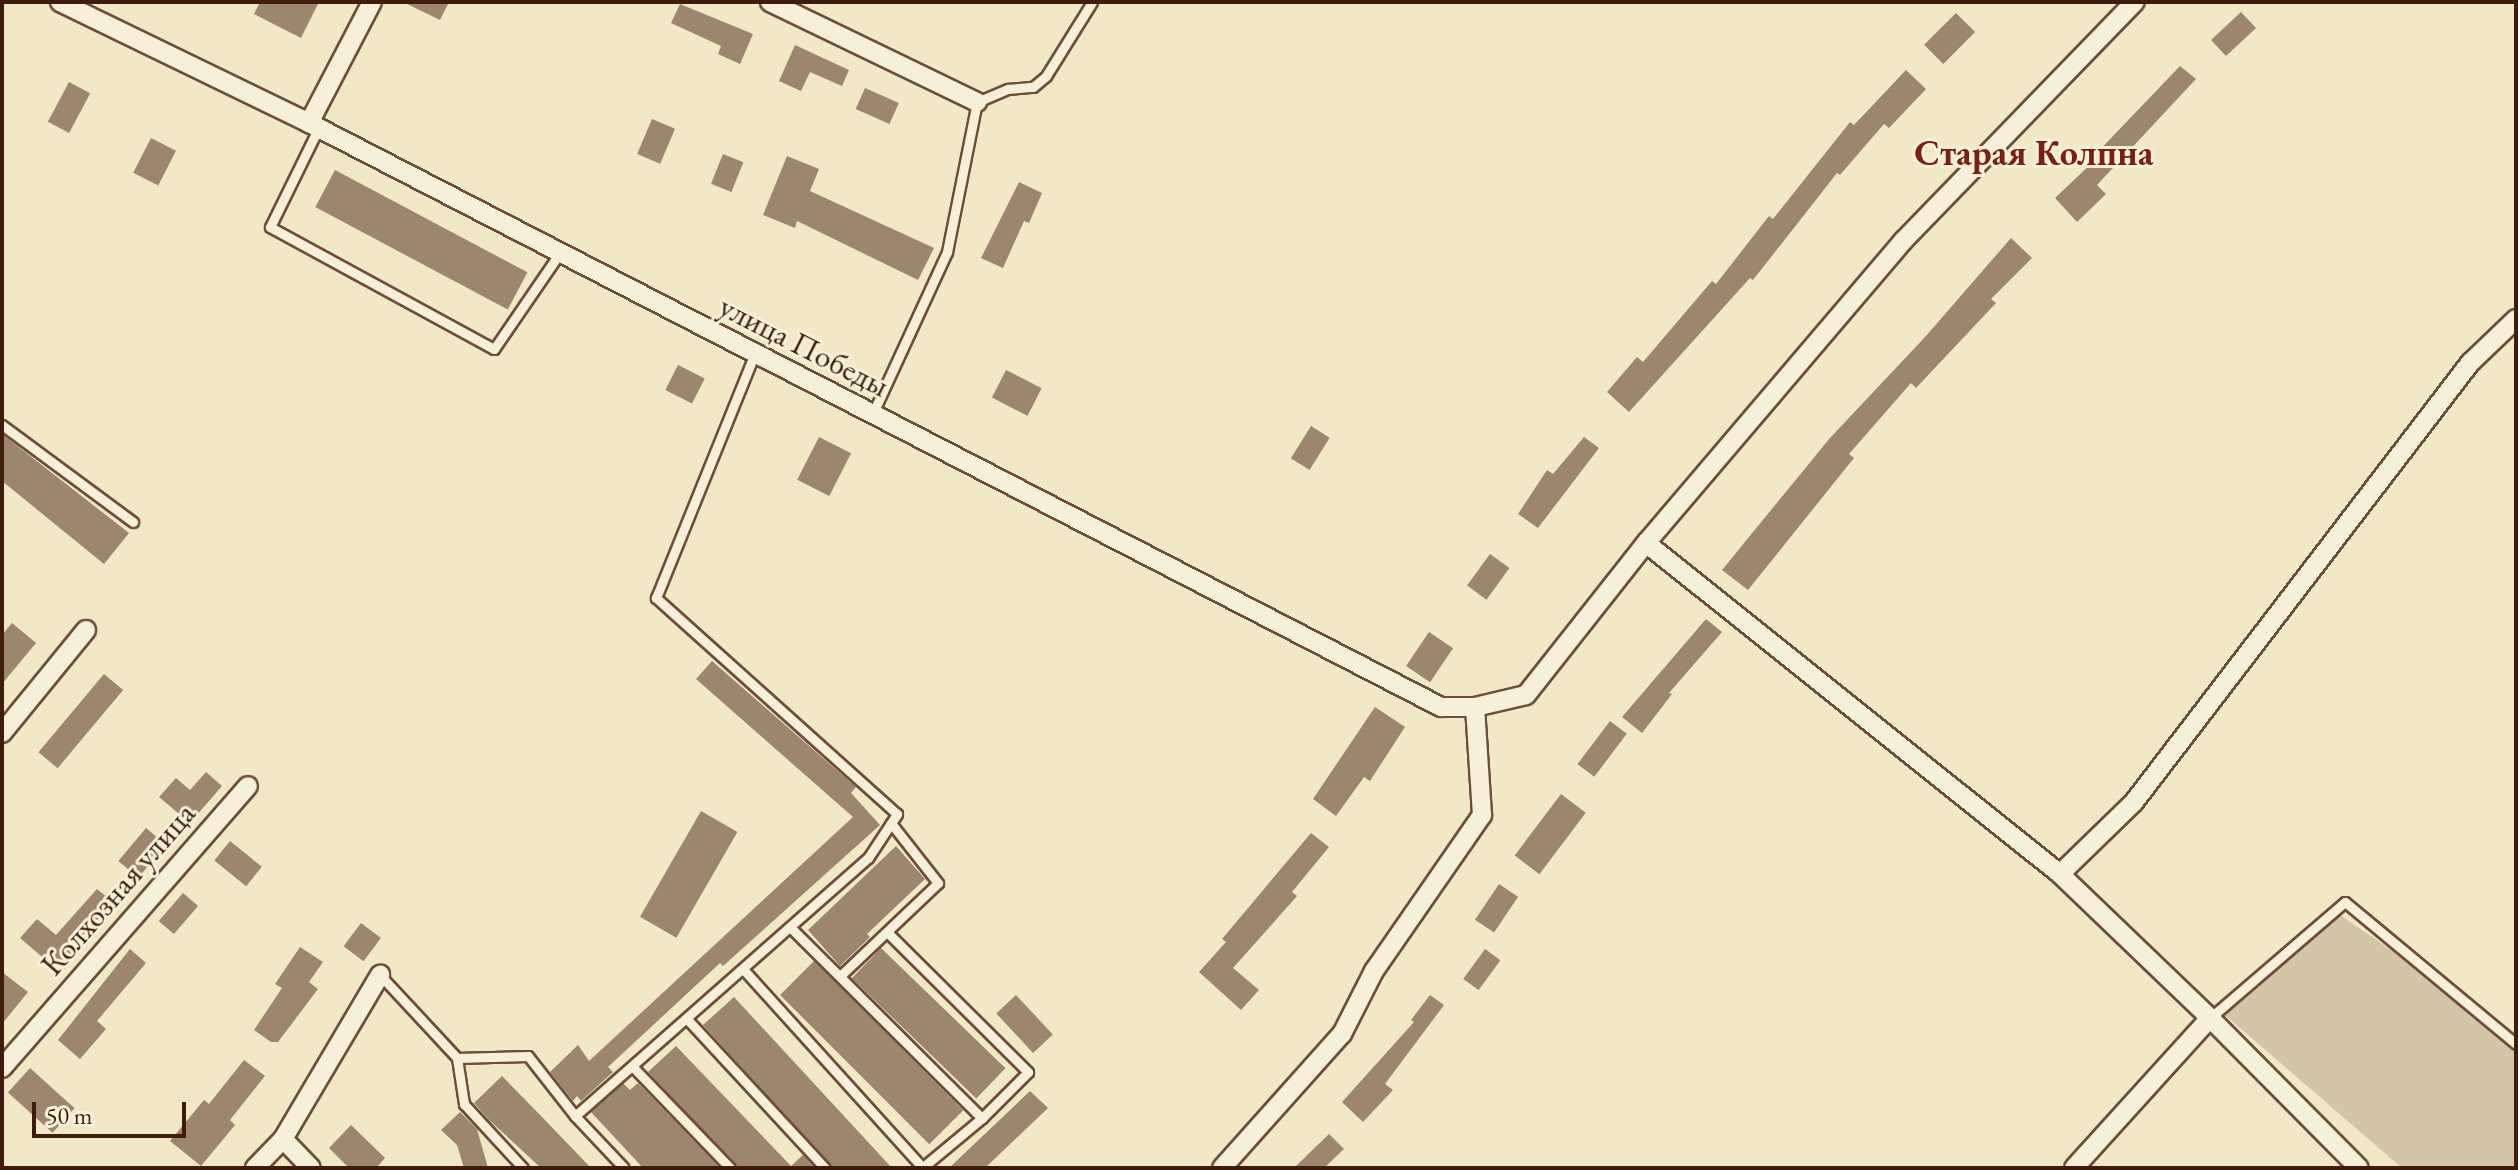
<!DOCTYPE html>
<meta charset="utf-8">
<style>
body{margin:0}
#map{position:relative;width:2518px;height:1170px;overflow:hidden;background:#f1e8c6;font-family:"EB Garamond",serif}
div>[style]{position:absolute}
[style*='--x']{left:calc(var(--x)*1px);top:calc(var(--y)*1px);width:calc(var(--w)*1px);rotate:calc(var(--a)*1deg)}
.green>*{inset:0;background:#d3c5a7}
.building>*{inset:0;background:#9c866d;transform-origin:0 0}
.roads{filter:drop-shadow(2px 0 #6c4f3b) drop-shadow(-2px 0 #6c4f3b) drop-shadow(0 2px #6c4f3b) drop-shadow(0 -2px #6c4f3b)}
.service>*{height:9px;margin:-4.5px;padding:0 4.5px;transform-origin:4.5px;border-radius:4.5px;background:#f6f0da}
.minor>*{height:18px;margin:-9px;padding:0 9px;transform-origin:9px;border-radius:9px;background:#f6f0da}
span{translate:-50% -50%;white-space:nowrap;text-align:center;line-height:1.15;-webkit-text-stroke:6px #f6f0da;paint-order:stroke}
.street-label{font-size:32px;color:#3f1c0d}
.quarter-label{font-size:36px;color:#7a1f14;font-weight:700}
.frame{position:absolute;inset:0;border:4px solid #3f1c0d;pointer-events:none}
.scale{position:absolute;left:32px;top:1102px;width:154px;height:36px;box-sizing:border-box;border:4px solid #3f1c0d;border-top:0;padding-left:10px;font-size:24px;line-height:28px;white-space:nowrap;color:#3f1c0d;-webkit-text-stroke:6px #f6f0da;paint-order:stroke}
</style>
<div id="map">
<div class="green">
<div style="clip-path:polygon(2336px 912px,2516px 1036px,2516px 1168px,2402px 1168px,2225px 1015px)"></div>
</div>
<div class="building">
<div style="clip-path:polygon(260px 2px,319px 2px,301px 38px,254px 14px)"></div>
<div style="clip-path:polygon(403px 2px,449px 2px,440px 20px)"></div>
<div style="clip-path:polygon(680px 4px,753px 34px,740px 64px,718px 54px,721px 46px,671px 23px)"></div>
<div style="left:2241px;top:12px;width:22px;height:41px;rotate:47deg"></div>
<div style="left:1956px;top:13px;width:27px;height:45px;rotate:45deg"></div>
<div style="clip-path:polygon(795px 45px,849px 70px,842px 86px,810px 72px,801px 91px,779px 81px)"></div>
<div style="clip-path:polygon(2180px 66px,2196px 79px,2097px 185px,2106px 194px,2077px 222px,2055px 198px,2094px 161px,2091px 159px)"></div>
<div style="clip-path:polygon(1906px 70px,1926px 89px,1889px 128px,1884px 124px,1840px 175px,1837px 173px,1753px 280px,1750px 278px,1629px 412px,1607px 392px,1637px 357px,1643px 362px,1712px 281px,1716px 284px,1769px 216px,1773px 219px,1850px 122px,1854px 125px)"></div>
<div style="left:69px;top:82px;width:24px;height:45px;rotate:28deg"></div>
<div style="left:865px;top:88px;width:37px;height:23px;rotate:24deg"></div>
<div style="left:652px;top:119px;width:25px;height:38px;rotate:23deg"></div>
<div style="left:151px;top:138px;width:28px;height:39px;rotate:27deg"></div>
<div style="left:723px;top:154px;width:22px;height:32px;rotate:22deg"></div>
<div style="clip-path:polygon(787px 156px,819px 169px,810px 191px,934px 248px,918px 280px,797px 221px,795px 228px,763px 215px)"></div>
<div style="left:335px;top:170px;width:218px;height:42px;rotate:28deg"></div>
<div style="clip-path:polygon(1019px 182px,1042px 193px,1029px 223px,1024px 221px,1003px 268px,981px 258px)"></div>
<div style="clip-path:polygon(2011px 238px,2032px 258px,1991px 299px,1996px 303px,1916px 388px,1911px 383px,1849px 454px,1854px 458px,1748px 590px,1722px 570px,1830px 438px,1926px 336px)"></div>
<div style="left:678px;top:365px;width:30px;height:28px;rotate:27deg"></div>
<div style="left:1006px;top:370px;width:40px;height:31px;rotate:27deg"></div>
<div style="left:1311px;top:426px;width:22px;height:38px;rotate:32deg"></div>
<div style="clip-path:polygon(2px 434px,129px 533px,104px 564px,2px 481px)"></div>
<div style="left:819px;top:437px;width:36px;height:48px;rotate:27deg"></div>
<div style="clip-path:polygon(1584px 437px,1599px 448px,1538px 528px,1518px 514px,1547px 470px,1553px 474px)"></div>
<div style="left:1490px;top:554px;width:24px;height:39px;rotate:36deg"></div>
<div style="clip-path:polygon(1706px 619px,1722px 632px,1669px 693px,1672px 694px,1642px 733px,1622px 717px)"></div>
<div style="clip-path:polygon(12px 623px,36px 643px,2px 684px,2px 635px)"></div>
<div style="left:1429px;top:632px;width:29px;height:41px;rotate:34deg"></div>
<div style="clip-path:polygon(712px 661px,856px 787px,851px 793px,880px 825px,723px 966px,720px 963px,608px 1067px,613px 1072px,581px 1101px,577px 1096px,573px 1101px,550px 1072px,578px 1045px,589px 1061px,853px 817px,696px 679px)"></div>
<div style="left:104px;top:674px;width:25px;height:102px;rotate:40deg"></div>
<div style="clip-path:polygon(1375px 707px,1405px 727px,1370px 781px,1364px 777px,1336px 816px,1313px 799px)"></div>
<div style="left:1610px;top:721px;width:21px;height:54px;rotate:37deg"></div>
<div style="clip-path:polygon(206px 772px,222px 786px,190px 823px,159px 797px,176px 778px,190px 790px)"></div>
<div style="left:1561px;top:794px;width:31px;height:77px;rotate:37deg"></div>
<div style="left:701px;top:811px;width:42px;height:122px;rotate:30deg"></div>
<div style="left:146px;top:828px;width:26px;height:43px;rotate:40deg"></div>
<div style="clip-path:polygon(1311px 833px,1329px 847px,1292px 892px,1297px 896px,1233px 968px,1259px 990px,1241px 1010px,1199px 972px,1226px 942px,1222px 939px)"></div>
<div style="left:230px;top:841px;width:41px;height:25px;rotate:39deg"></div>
<div style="clip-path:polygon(896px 846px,925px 879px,867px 934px,870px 937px,840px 966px,808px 930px)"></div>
<div style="left:1499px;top:884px;width:23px;height:43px;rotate:34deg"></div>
<div style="clip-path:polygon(97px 889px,113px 902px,72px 948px,78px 953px,61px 973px,20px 938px,37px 919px,56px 935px)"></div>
<div style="left:183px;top:893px;width:20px;height:37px;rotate:41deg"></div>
<div style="left:361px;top:923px;width:25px;height:29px;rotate:37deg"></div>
<div style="clip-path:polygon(300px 947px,323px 962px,309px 982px,318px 989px,278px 1042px,271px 1042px,254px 1030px,282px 988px,275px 984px)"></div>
<div style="left:881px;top:948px;width:173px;height:42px;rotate:44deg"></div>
<div style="clip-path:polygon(130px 949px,146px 963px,97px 1021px,106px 1029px,80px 1059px,58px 1040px)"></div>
<div style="left:1485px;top:949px;width:19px;height:37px;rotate:36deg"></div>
<div style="left:814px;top:961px;width:211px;height:48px;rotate:45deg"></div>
<div style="clip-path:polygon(2px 972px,28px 992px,2px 1024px)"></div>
<div style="left:1016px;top:995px;width:54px;height:27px;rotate:47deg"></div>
<div style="clip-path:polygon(1430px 995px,1444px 1005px,1385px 1084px,1393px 1090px,1363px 1122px,1342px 1102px,1414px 1022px,1411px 1020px)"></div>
<div style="clip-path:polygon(734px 997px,892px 1168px,832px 1168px,703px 1025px)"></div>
<div style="clip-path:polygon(676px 1046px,791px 1166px,803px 1155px,815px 1168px,737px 1168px,648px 1072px)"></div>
<div style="clip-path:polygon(244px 1060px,265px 1076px,230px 1120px,235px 1125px,201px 1166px,170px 1141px,204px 1100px,209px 1104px)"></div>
<div style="left:30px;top:1068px;width:60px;height:33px;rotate:42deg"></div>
<div style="clip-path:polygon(502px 1076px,543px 1118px,591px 1168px,541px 1168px,488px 1119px,474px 1103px)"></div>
<div style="clip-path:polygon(623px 1083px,630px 1090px,638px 1083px,720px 1168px,643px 1168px,591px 1112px)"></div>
<div style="clip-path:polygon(1030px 1091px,1048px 1108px,985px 1168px,949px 1168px)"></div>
<div style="clip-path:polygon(460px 1112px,477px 1129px,488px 1168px,464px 1168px,457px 1145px,441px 1130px)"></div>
<div style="clip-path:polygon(351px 1125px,385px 1158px,376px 1168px,349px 1168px,329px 1148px)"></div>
<div style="clip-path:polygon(1329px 1134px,1344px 1149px,1324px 1168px,1294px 1168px)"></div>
</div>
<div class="roads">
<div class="service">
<div style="--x:318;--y:129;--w:109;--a:116.1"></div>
<div style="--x:270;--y:227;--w:255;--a:28.6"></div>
<div style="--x:494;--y:349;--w:115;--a:-55.6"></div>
<div style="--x:872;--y:415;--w:179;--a:-65.3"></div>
<div style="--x:947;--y:252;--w:153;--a:-78.7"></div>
<div style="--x:977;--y:102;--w:34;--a:-23"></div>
<div style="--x:1008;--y:89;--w:25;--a:-5"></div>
<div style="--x:1033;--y:87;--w:17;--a:-40"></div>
<div style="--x:1046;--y:76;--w:87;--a:-58.1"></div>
<div style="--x:2;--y:425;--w:163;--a:36.5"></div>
<div style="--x:790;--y:927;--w:271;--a:44.9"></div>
<div style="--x:982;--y:1118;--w:77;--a:140.3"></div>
<div style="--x:887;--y:932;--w:199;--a:44.8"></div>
<div style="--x:1028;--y:1072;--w:65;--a:135"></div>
<div style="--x:743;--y:969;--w:268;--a:47.9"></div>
<div style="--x:380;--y:975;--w:113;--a:47.1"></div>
<div style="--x:457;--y:1058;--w:71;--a:-1.6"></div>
<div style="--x:528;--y:1056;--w:76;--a:51.9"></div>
<div style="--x:575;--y:1116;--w:71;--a:46.7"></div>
<div style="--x:840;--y:976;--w:135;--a:-43.5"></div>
<div style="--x:938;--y:883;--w:76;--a:-128.1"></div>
<div style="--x:2210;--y:1018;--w:178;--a:-40.7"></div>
<div style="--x:2345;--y:902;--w:222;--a:39.7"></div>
<div style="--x:687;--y:1019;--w:203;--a:47.2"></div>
<div style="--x:457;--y:1058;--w:47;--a:81.3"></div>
<div style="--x:464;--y:1104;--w:87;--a:47.3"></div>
<div style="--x:632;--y:1066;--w:141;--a:46.1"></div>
<div style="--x:575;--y:1116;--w:390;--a:-41.4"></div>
<div style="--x:868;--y:858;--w:53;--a:-56.6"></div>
<div style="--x:897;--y:814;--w:324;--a:-138.1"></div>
<div style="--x:656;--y:598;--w:262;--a:-68"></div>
</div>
<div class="minor">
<div style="--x:60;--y:2;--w:277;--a:25.9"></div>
<div style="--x:309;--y:123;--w:1274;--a:27.29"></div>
<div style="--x:1441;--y:707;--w:34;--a:0"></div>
<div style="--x:1475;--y:707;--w:52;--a:-13.2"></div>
<div style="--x:1526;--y:695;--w:194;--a:-51.7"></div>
<div style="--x:1646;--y:543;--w:397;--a:-49.6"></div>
<div style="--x:1903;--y:241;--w:333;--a:-45.9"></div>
<div style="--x:770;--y:2;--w:230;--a:25.8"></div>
<div style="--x:309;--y:123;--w:136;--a:-62.5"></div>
<div style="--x:1646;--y:543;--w:530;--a:38.64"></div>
<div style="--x:2060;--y:874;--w:208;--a:43.8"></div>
<div style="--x:2210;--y:1018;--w:202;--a:132.2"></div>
<div style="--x:2;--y:733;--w:133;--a:-50.8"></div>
<div style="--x:2060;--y:874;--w:103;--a:-44.2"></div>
<div style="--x:2134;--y:802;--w:553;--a:-52.57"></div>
<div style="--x:2470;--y:363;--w:64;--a:-43.7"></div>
<div style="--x:2210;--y:1018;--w:211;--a:45.2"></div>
<div style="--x:2;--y:1068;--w:374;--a:-48.9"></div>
<div style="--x:283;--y:1139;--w:40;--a:46"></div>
<div style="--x:255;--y:1168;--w:40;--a:-46"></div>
<div style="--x:283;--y:1139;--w:191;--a:-59.4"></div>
<div style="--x:1222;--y:1168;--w:180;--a:-48.2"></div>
<div style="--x:1342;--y:1034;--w:71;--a:-63.1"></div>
<div style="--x:1374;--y:971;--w:190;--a:-55.3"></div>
<div style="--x:1482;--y:815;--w:108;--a:-93.7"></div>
</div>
</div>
<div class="street-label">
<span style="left:804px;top:346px;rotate:27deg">улица Победы</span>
<span style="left:118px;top:889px;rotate:-49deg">Колхозная улица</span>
</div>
<div class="quarter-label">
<span style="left:2034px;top:153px">Старая Колпна</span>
</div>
<div class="frame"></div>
<div class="scale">50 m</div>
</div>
